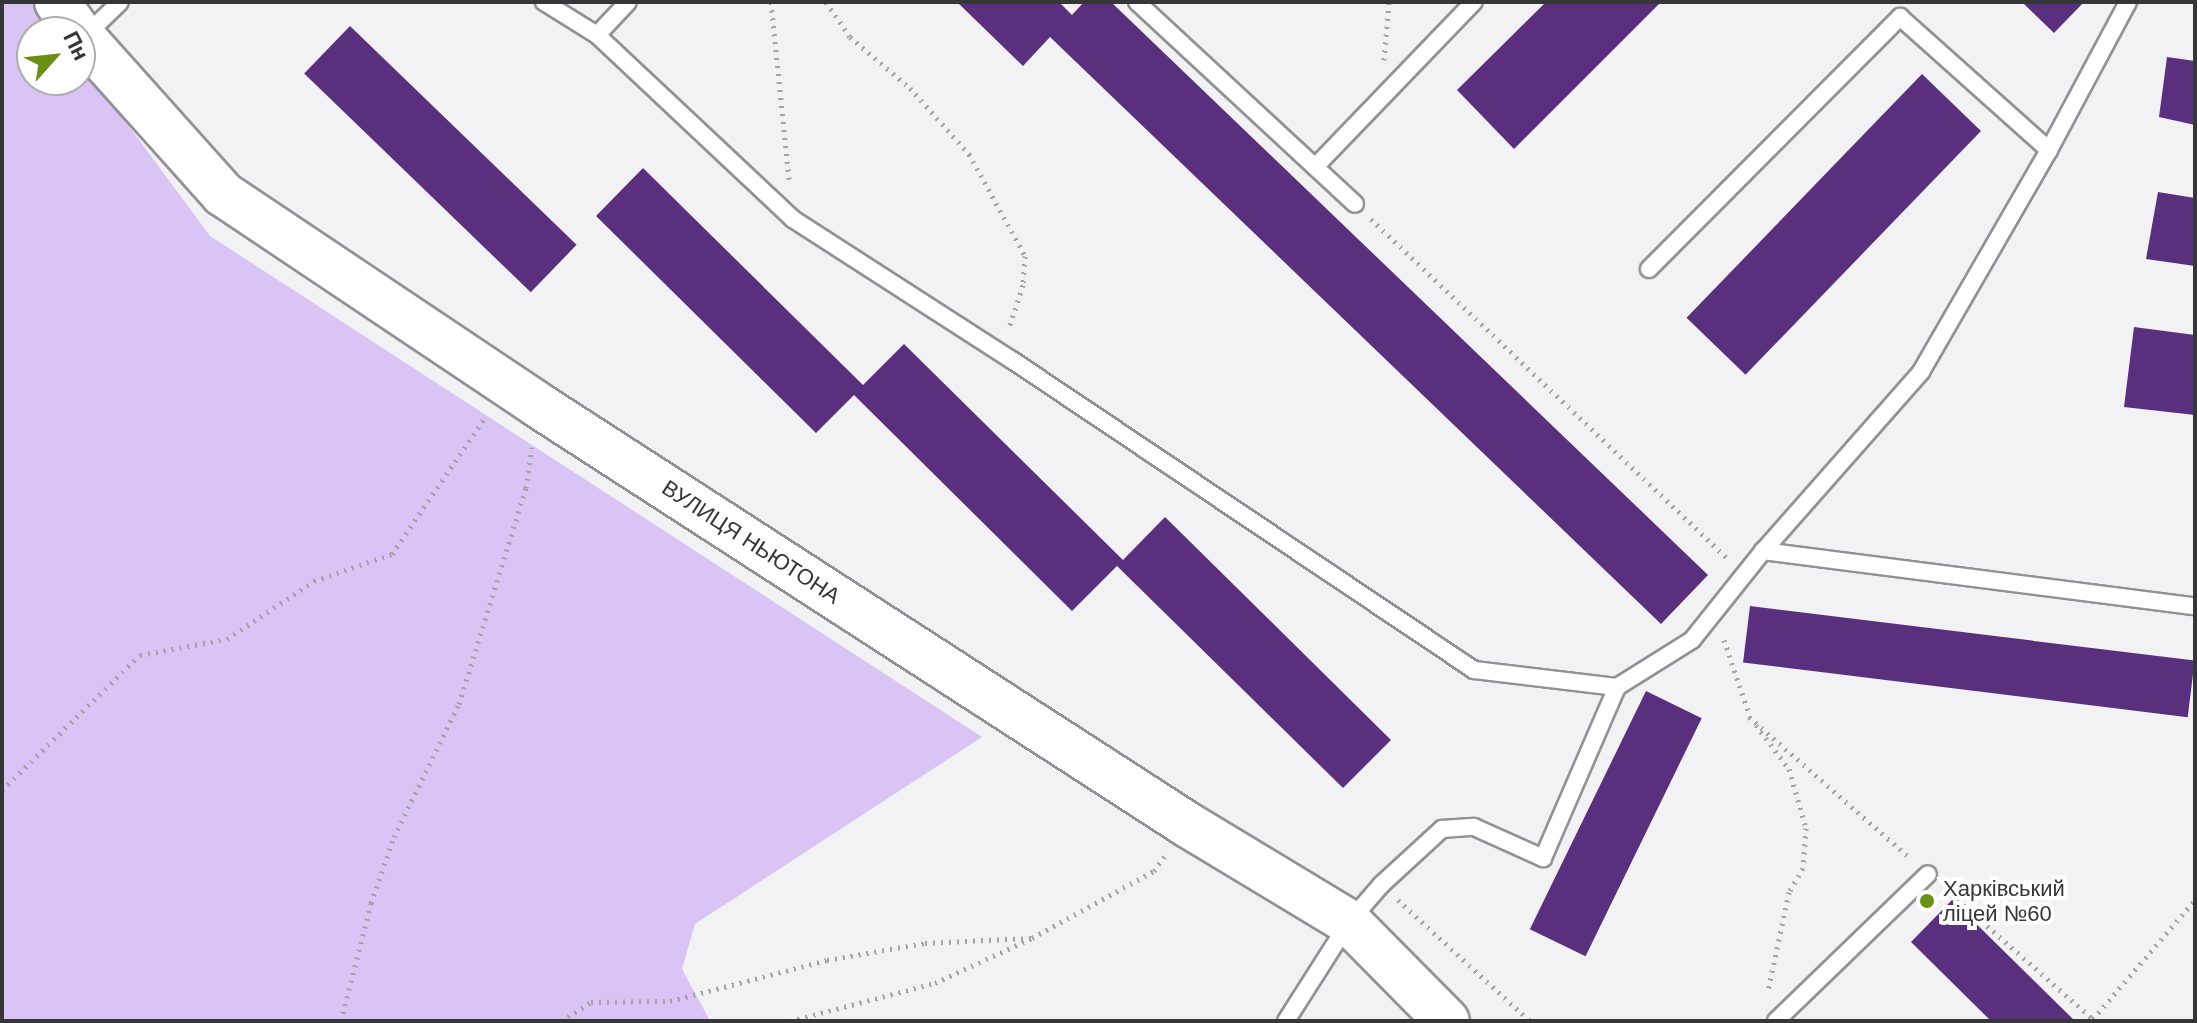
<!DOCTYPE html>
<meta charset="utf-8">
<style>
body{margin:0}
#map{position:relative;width:2197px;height:1023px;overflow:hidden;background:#f2f1f4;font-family:Helvetica,sans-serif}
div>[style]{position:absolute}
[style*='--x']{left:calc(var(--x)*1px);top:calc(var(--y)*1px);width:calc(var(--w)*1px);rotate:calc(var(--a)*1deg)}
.green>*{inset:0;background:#dac3f5}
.building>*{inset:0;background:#5a307e;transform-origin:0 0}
.path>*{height:5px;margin-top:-2.5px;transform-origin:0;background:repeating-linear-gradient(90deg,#a4a3a6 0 2px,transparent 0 8px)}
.roads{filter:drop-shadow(2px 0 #929194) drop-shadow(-2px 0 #929194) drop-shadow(0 2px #929194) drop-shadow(0 -2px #929194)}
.lane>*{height:16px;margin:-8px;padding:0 8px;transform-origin:8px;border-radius:8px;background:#fff}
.secondary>*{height:44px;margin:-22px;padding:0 22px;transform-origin:22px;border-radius:22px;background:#fff}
.dots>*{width:22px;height:22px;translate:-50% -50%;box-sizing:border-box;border:4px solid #fff;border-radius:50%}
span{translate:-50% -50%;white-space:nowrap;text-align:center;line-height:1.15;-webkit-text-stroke:8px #fff;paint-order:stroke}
.street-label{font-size:22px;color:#363537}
.poi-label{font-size:22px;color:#363537}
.left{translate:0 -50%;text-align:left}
.frame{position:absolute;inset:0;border:4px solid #363537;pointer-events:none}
.north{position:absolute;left:16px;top:16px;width:80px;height:80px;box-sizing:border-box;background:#fff;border:2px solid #afaeaf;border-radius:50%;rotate:63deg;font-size:22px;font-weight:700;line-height:32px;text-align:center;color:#363537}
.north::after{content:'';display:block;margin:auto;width:28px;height:36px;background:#6a8e16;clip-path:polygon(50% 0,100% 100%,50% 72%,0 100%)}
</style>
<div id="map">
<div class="green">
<div style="clip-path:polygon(2px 2px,37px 2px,60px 32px,32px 32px,32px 80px,80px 80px,80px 60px,210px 236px,982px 737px,695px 924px,682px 969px,710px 1021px,2px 1021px)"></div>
</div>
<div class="building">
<div style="clip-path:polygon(957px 2px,1059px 2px,1072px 15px,1084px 2px,1111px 2px,1708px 575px,1661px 624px,1050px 37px,1023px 66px)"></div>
<div style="clip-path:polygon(1546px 2px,1661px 2px,1514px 149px,1457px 90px)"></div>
<div style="clip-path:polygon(2022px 2px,2084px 2px,2054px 33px)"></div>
<div style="left:350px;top:26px;width:315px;height:66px;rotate:44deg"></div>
<div style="clip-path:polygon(2167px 57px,2195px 61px,2195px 125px,2159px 117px)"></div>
<div style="left:1922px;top:74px;width:82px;height:339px;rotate:44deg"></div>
<div style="clip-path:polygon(643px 168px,863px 385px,904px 344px,1123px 560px,1165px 517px,1391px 740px,1343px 788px,1117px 566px,1072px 611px,854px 395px,816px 433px,596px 216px)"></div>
<div style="clip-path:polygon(2158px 192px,2195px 198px,2195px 266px,2146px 259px)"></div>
<div style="clip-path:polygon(2134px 327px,2195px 335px,2195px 415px,2124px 407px)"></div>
<div style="left:1750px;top:606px;width:448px;height:57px;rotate:7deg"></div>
<div style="left:1646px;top:691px;width:62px;height:265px;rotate:26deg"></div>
<div style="clip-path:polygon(1952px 900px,2075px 1021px,1991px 1021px,1911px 942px)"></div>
</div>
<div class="path">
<div style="--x:771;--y:2;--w:179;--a:84.2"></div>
<div style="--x:826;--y:2;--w:42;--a:55.6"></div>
<div style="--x:850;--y:37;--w:79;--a:40.4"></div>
<div style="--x:910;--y:88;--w:89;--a:48.2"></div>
<div style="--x:969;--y:154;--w:116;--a:61.2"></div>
<div style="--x:1025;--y:256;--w:29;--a:94"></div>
<div style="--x:1023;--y:285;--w:45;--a:108"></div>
<div style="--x:1384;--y:60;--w:58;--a:-85.1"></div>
<div style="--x:1371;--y:219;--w:494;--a:43.6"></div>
<div style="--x:1724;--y:640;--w:81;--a:71.3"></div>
<div style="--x:1749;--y:717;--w:215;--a:41.2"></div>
<div style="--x:1756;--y:725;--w:55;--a:53.1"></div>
<div style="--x:1789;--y:769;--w:61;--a:73.9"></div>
<div style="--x:1806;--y:828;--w:40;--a:94.3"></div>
<div style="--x:1803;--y:868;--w:28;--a:120"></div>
<div style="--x:1789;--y:892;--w:101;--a:102"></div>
<div style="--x:2;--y:790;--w:193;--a:-44.4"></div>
<div style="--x:140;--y:655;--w:88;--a:-10.4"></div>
<div style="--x:227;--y:639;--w:105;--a:-33.7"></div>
<div style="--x:314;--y:581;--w:83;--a:-19.1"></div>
<div style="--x:392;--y:554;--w:167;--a:-55.7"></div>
<div style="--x:1945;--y:889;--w:197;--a:41.3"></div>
<div style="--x:2093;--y:1019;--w:157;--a:-49.4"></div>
<div style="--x:1398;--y:900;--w:179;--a:42.5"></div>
<div style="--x:341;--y:1021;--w:122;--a:-75.7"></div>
<div style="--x:371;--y:903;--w:70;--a:-70.8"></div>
<div style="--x:394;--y:837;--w:148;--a:-64"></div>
<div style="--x:459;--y:704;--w:226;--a:-72.8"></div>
<div style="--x:526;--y:488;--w:41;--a:-81.7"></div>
<div style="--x:561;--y:1021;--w:36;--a:-32"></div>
<div style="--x:591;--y:1002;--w:79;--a:-0.7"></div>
<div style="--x:670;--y:1001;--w:162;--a:-14.6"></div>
<div style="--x:827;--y:960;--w:99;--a:-9.8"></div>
<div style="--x:925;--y:943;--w:107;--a:-2.7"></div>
<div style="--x:790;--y:1021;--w:150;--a:-14.7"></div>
<div style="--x:935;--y:983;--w:107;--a:-24.9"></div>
<div style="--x:1032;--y:938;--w:139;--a:-28.8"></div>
<div style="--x:1154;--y:871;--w:19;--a:-54"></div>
</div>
<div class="roads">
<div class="lane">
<div style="--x:544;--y:2;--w:62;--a:31.9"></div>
<div style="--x:597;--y:35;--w:269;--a:43.2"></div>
<div style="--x:793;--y:219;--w:260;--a:32.8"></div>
<div style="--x:1012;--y:360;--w:556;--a:33.86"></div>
<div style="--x:1474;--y:670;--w:144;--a:6.8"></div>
<div style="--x:1137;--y:2;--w:297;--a:42.8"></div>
<div style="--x:597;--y:35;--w:45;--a:-46.8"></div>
<div style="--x:84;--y:37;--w:50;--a:-44.2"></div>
<div style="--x:2049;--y:150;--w:168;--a:-61.9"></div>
<div style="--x:1315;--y:167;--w:229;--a:-46.1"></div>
<div style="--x:1649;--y:269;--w:356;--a:-45.1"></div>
<div style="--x:1900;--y:17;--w:200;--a:41.8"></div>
<div style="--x:2049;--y:150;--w:256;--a:120"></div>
<div style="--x:1921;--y:372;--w:239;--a:131.4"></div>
<div style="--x:1286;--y:1021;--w:117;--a:-57.5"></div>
<div style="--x:1349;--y:922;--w:49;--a:-49.1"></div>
<div style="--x:1381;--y:885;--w:83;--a:-42.6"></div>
<div style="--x:1442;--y:829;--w:32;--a:-4"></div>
<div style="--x:1474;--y:827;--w:76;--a:24.2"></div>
<div style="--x:1543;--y:858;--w:186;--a:-66.6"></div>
<div style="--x:1617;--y:687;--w:89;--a:-32.1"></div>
<div style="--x:1692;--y:640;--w:114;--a:-51.4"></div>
<div style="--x:1763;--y:551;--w:435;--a:7.3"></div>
<div style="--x:1776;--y:1021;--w:211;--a:-44"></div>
</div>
<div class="secondary">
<div style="--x:57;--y:2;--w:37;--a:54"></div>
<div style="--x:80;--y:34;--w:215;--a:48.2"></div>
<div style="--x:223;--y:194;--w:379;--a:33.8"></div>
<div style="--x:538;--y:405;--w:774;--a:32.87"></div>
<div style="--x:1188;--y:825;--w:188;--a:31.1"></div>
<div style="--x:1349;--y:922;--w:139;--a:45.3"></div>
</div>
</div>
<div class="dots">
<div style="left:1927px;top:901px;background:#6a8e16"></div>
</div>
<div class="street-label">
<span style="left:751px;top:542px;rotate:33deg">ВУЛИЦЯ НЬЮТОНА</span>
</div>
<div class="poi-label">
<span class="left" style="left:1943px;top:901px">Харківський<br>ліцей №60</span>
</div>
<div class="frame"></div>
<div class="north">Пн</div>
</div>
